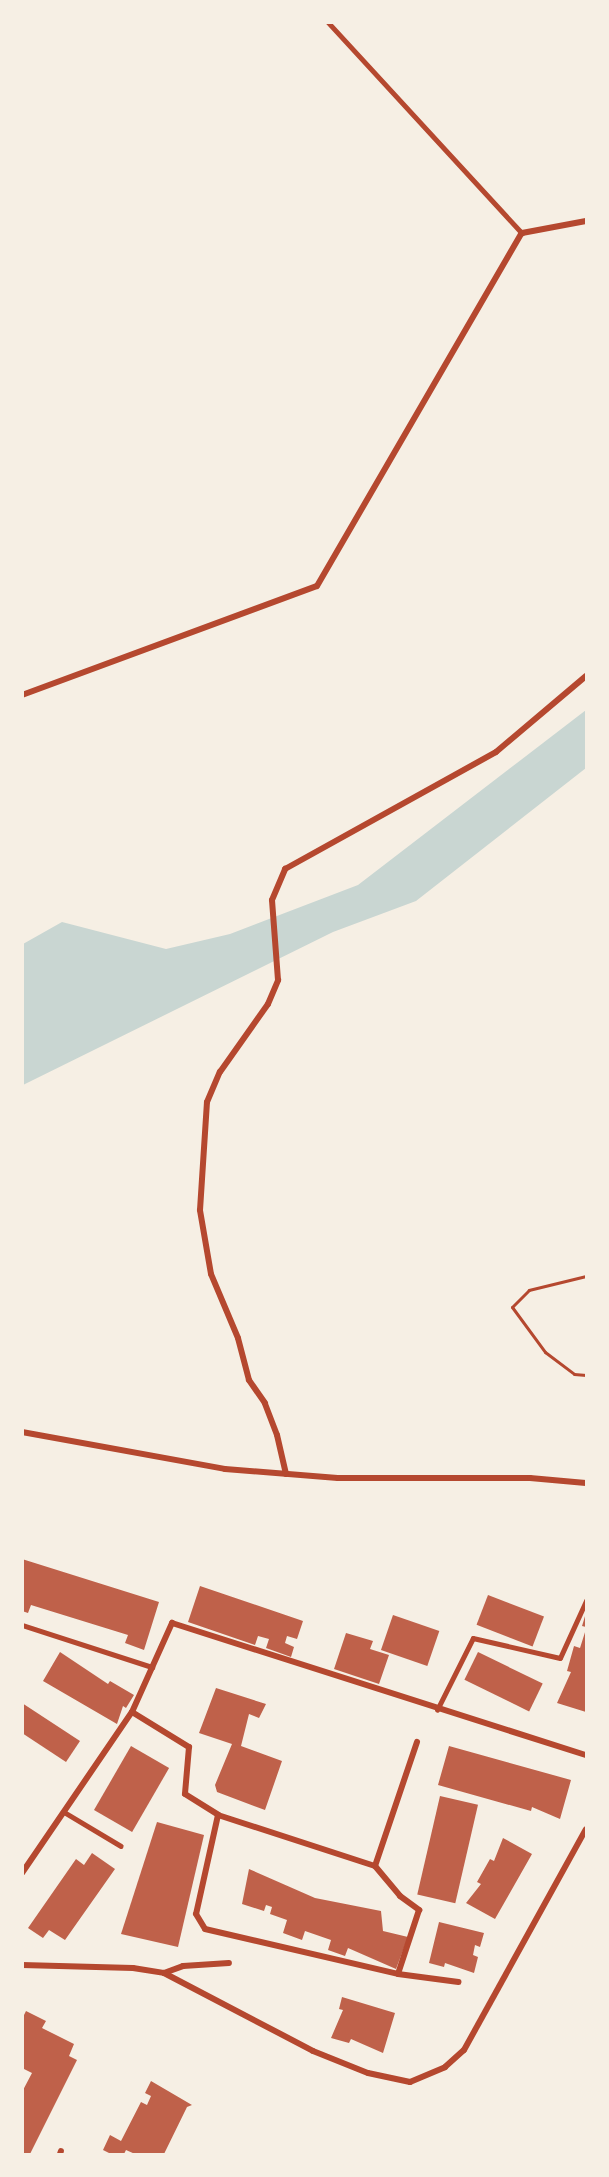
<!DOCTYPE html>
<style>
body{margin:0}
#map{position:relative;width:609px;height:2177px;overflow:hidden;background:#f6efe4;font-family:Mulish,sans-serif}
div>[style]{position:absolute}
[style*='--x']{left:calc(var(--x)*1px);top:calc(var(--y)*1px);width:calc(var(--w)*1px);rotate:calc(var(--a)*1deg)}
.water>*{inset:0;background:#c9d6d2}
.building>*{inset:0;background:#bf614a;transform-origin:0 0}
.path>*{height:3px;margin:-1.5px;padding:0 1.5px;transform-origin:1.5px;border-radius:1.5px;background:#b5482f}
.service>*{height:4.5px;margin:-2.25px;padding:0 2.25px;transform-origin:2.25px;border-radius:2.25px;background:#b5482f}
.minor>*{height:6px;margin:-3px;padding:0 3px;transform-origin:3px;border-radius:3px;background:#b5482f}
span{translate:-50% -50%;white-space:nowrap;text-align:center;line-height:1.15;-webkit-text-stroke:6px #f6efe4;paint-order:stroke}
.frame{position:absolute;inset:0;border:24px solid #f6efe4;pointer-events:none}
</style>
<div id="map">
<div class="water">
<div style="clip-path:polygon(586px 710px,586px 768px,416px 901px,333px 932px,23px 1085px,23px 944px,62px 922px,166px 949px,230px 934px,358px 885px)"></div>
</div>
<div class="building">
<div style="clip-path:polygon(22px 1559px,159px 1602px,144px 1650px,125px 1643px,128px 1635px,31px 1605px,28px 1613px,22px 1611px)"></div>
<div style="clip-path:polygon(200px 1586px,303px 1621px,297px 1639px,287px 1636px,285px 1643px,294px 1647px,291px 1657px,266px 1648px,269px 1639px,258px 1636px,255px 1645px,188px 1622px)"></div>
<div style="left:488px;top:1595px;width:60px;height:32px;rotate:21deg"></div>
<div style="clip-path:polygon(586px 1613px,586px 1627px,582px 1626px)"></div>
<div style="left:393px;top:1615px;width:49px;height:37px;rotate:19deg"></div>
<div style="clip-path:polygon(586px 1629px,586px 1712px,557px 1703px,571px 1672px,567px 1671px,574px 1646px,580px 1648px)"></div>
<div style="clip-path:polygon(346px 1633px,373px 1641px,370px 1649px,389px 1655px,379px 1684px,334px 1669px)"></div>
<div style="clip-path:polygon(60px 1652px,108px 1684px,110px 1681px,134px 1695px,126px 1708px,123px 1706px,117px 1724px,43px 1681px)"></div>
<div style="left:478px;top:1652px;width:72px;height:31px;rotate:26deg"></div>
<div style="clip-path:polygon(216px 1688px,266px 1704px,259px 1718px,249px 1714px,241px 1746px,282px 1761px,265px 1810px,217px 1792px,215px 1785px,232px 1744px,199px 1733px)"></div>
<div style="clip-path:polygon(22px 1703px,80px 1741px,66px 1762px,22px 1733px)"></div>
<div style="left:131px;top:1746px;width:44px;height:74px;rotate:30deg"></div>
<div style="clip-path:polygon(449px 1746px,571px 1780px,560px 1819px,532px 1807px,531px 1811px,438px 1785px)"></div>
<div style="left:440px;top:1796px;width:39px;height:101px;rotate:13deg"></div>
<div style="clip-path:polygon(157px 1822px,204px 1835px,178px 1947px,121px 1934px)"></div>
<div style="clip-path:polygon(503px 1838px,532px 1854px,495px 1919px,466px 1903px,481px 1884px,477px 1882px,490px 1859px,494px 1861px)"></div>
<div style="clip-path:polygon(92px 1853px,115px 1869px,65px 1940px,49px 1930px,43px 1938px,28px 1928px,76px 1859px,84px 1865px)"></div>
<div style="clip-path:polygon(249px 1869px,315px 1898px,381px 1911px,383px 1931px,408px 1937px,396px 1969px,348px 1948px,345px 1956px,328px 1950px,331px 1940px,305px 1931px,302px 1940px,283px 1933px,287px 1920px,270px 1914px,272px 1907px,266px 1905px,264px 1911px,242px 1904px)"></div>
<div style="clip-path:polygon(439px 1922px,484px 1933px,480px 1947px,475px 1945px,473px 1955px,478px 1957px,474px 1973px,445px 1963px,444px 1967px,429px 1963px)"></div>
<div style="clip-path:polygon(342px 1997px,395px 2013px,383px 2053px,351px 2039px,349px 2043px,331px 2038px,343px 2010px,339px 2009px)"></div>
<div style="clip-path:polygon(26px 2011px,46px 2021px,42px 2028px,74px 2044px,69px 2056px,77px 2060px,30px 2154px,22px 2154px,22px 2092px,32px 2073px,22px 2068px,22px 2019px)"></div>
<div style="clip-path:polygon(151px 2081px,192px 2105px,187px 2107px,164px 2154px,135px 2154px,126px 2150px,124px 2154px,111px 2154px,103px 2150px,110px 2135px,121px 2141px,141px 2102px,147px 2105px,151px 2096px,145px 2093px)"></div>
</div>
<div class="path">
<div style="--x:586;--y:1276;--w:59;--a:166.2"></div>
<div style="--x:529;--y:1290;--w:24;--a:135"></div>
<div style="--x:512;--y:1307;--w:56;--a:53.7"></div>
<div style="--x:545;--y:1352;--w:36;--a:37"></div>
<div style="--x:574;--y:1374;--w:12;--a:5"></div>
</div>
<div class="service">
<div style="--x:328;--y:22;--w:287;--a:47.4"></div>
<div style="--x:22;--y:1625;--w:137;--a:17.9"></div>
<div style="--x:437;--y:1710;--w:80;--a:-63.4"></div>
<div style="--x:473;--y:1638;--w:89;--a:12.9"></div>
<div style="--x:560;--y:1658;--w:63;--a:-65.5"></div>
<div style="--x:64;--y:1812;--w:66;--a:30.8"></div>
</div>
<div class="minor">
<div style="--x:22;--y:695;--w:314;--a:-20.3"></div>
<div style="--x:317;--y:586;--w:408;--a:-59.9"></div>
<div style="--x:522;--y:233;--w:65;--a:-10.6"></div>
<div style="--x:22;--y:1432;--w:206;--a:10.3"></div>
<div style="--x:225;--y:1469;--w:113;--a:4.6"></div>
<div style="--x:338;--y:1478;--w:192;--a:0"></div>
<div style="--x:530;--y:1478;--w:56;--a:5.1"></div>
<div style="--x:286;--y:1474;--w:40;--a:-103"></div>
<div style="--x:277;--y:1435;--w:34;--a:-111"></div>
<div style="--x:265;--y:1403;--w:28;--a:-125"></div>
<div style="--x:249;--y:1380;--w:43;--a:-104.7"></div>
<div style="--x:238;--y:1338;--w:69;--a:-112.9"></div>
<div style="--x:211;--y:1274;--w:65;--a:-99.8"></div>
<div style="--x:200;--y:1210;--w:108;--a:-86.3"></div>
<div style="--x:207;--y:1102;--w:33;--a:-67"></div>
<div style="--x:220;--y:1072;--w:83;--a:-54.8"></div>
<div style="--x:268;--y:1004;--w:26;--a:-67"></div>
<div style="--x:278;--y:980;--w:80;--a:-94.3"></div>
<div style="--x:272;--y:900;--w:34;--a:-67"></div>
<div style="--x:285;--y:869;--w:241;--a:-29"></div>
<div style="--x:496;--y:752;--w:118;--a:-40.2"></div>
<div style="--x:132;--y:1712;--w:67;--a:31.6"></div>
<div style="--x:189;--y:1747;--w:47;--a:94.9"></div>
<div style="--x:185;--y:1794;--w:39;--a:32"></div>
<div style="--x:218;--y:1815;--w:101;--a:102.5"></div>
<div style="--x:196;--y:1914;--w:17;--a:59"></div>
<div style="--x:205;--y:1929;--w:198;--a:13.1"></div>
<div style="--x:398;--y:1974;--w:61;--a:7.6"></div>
<div style="--x:218;--y:1815;--w:165;--a:18"></div>
<div style="--x:375;--y:1866;--w:131;--a:-71.3"></div>
<div style="--x:375;--y:1866;--w:39;--a:50"></div>
<div style="--x:400;--y:1896;--w:24;--a:36"></div>
<div style="--x:419;--y:1910;--w:67;--a:108.2"></div>
<div style="--x:22;--y:1873;--w:195;--a:-55.7"></div>
<div style="--x:132;--y:1712;--w:98;--a:-65.8"></div>
<div style="--x:172;--y:1623;--w:435;--a:17.7"></div>
<div style="--x:22;--y:1965;--w:111;--a:1.5"></div>
<div style="--x:133;--y:1968;--w:31;--a:9"></div>
<div style="--x:164;--y:1973;--w:20;--a:-20"></div>
<div style="--x:183;--y:1966;--w:46;--a:-3.7"></div>
<div style="--x:164;--y:1973;--w:168;--a:27.6"></div>
<div style="--x:313;--y:2051;--w:59;--a:21.8"></div>
<div style="--x:368;--y:2073;--w:43;--a:12.1"></div>
<div style="--x:410;--y:2082;--w:38;--a:-23"></div>
<div style="--x:445;--y:2067;--w:25;--a:-42"></div>
<div style="--x:464;--y:2050;--w:252;--a:-61.1"></div>
<div style="--x:60;--y:2154;--w:3;--a:-72"></div>
</div>
<div class="frame"></div>
</div>
